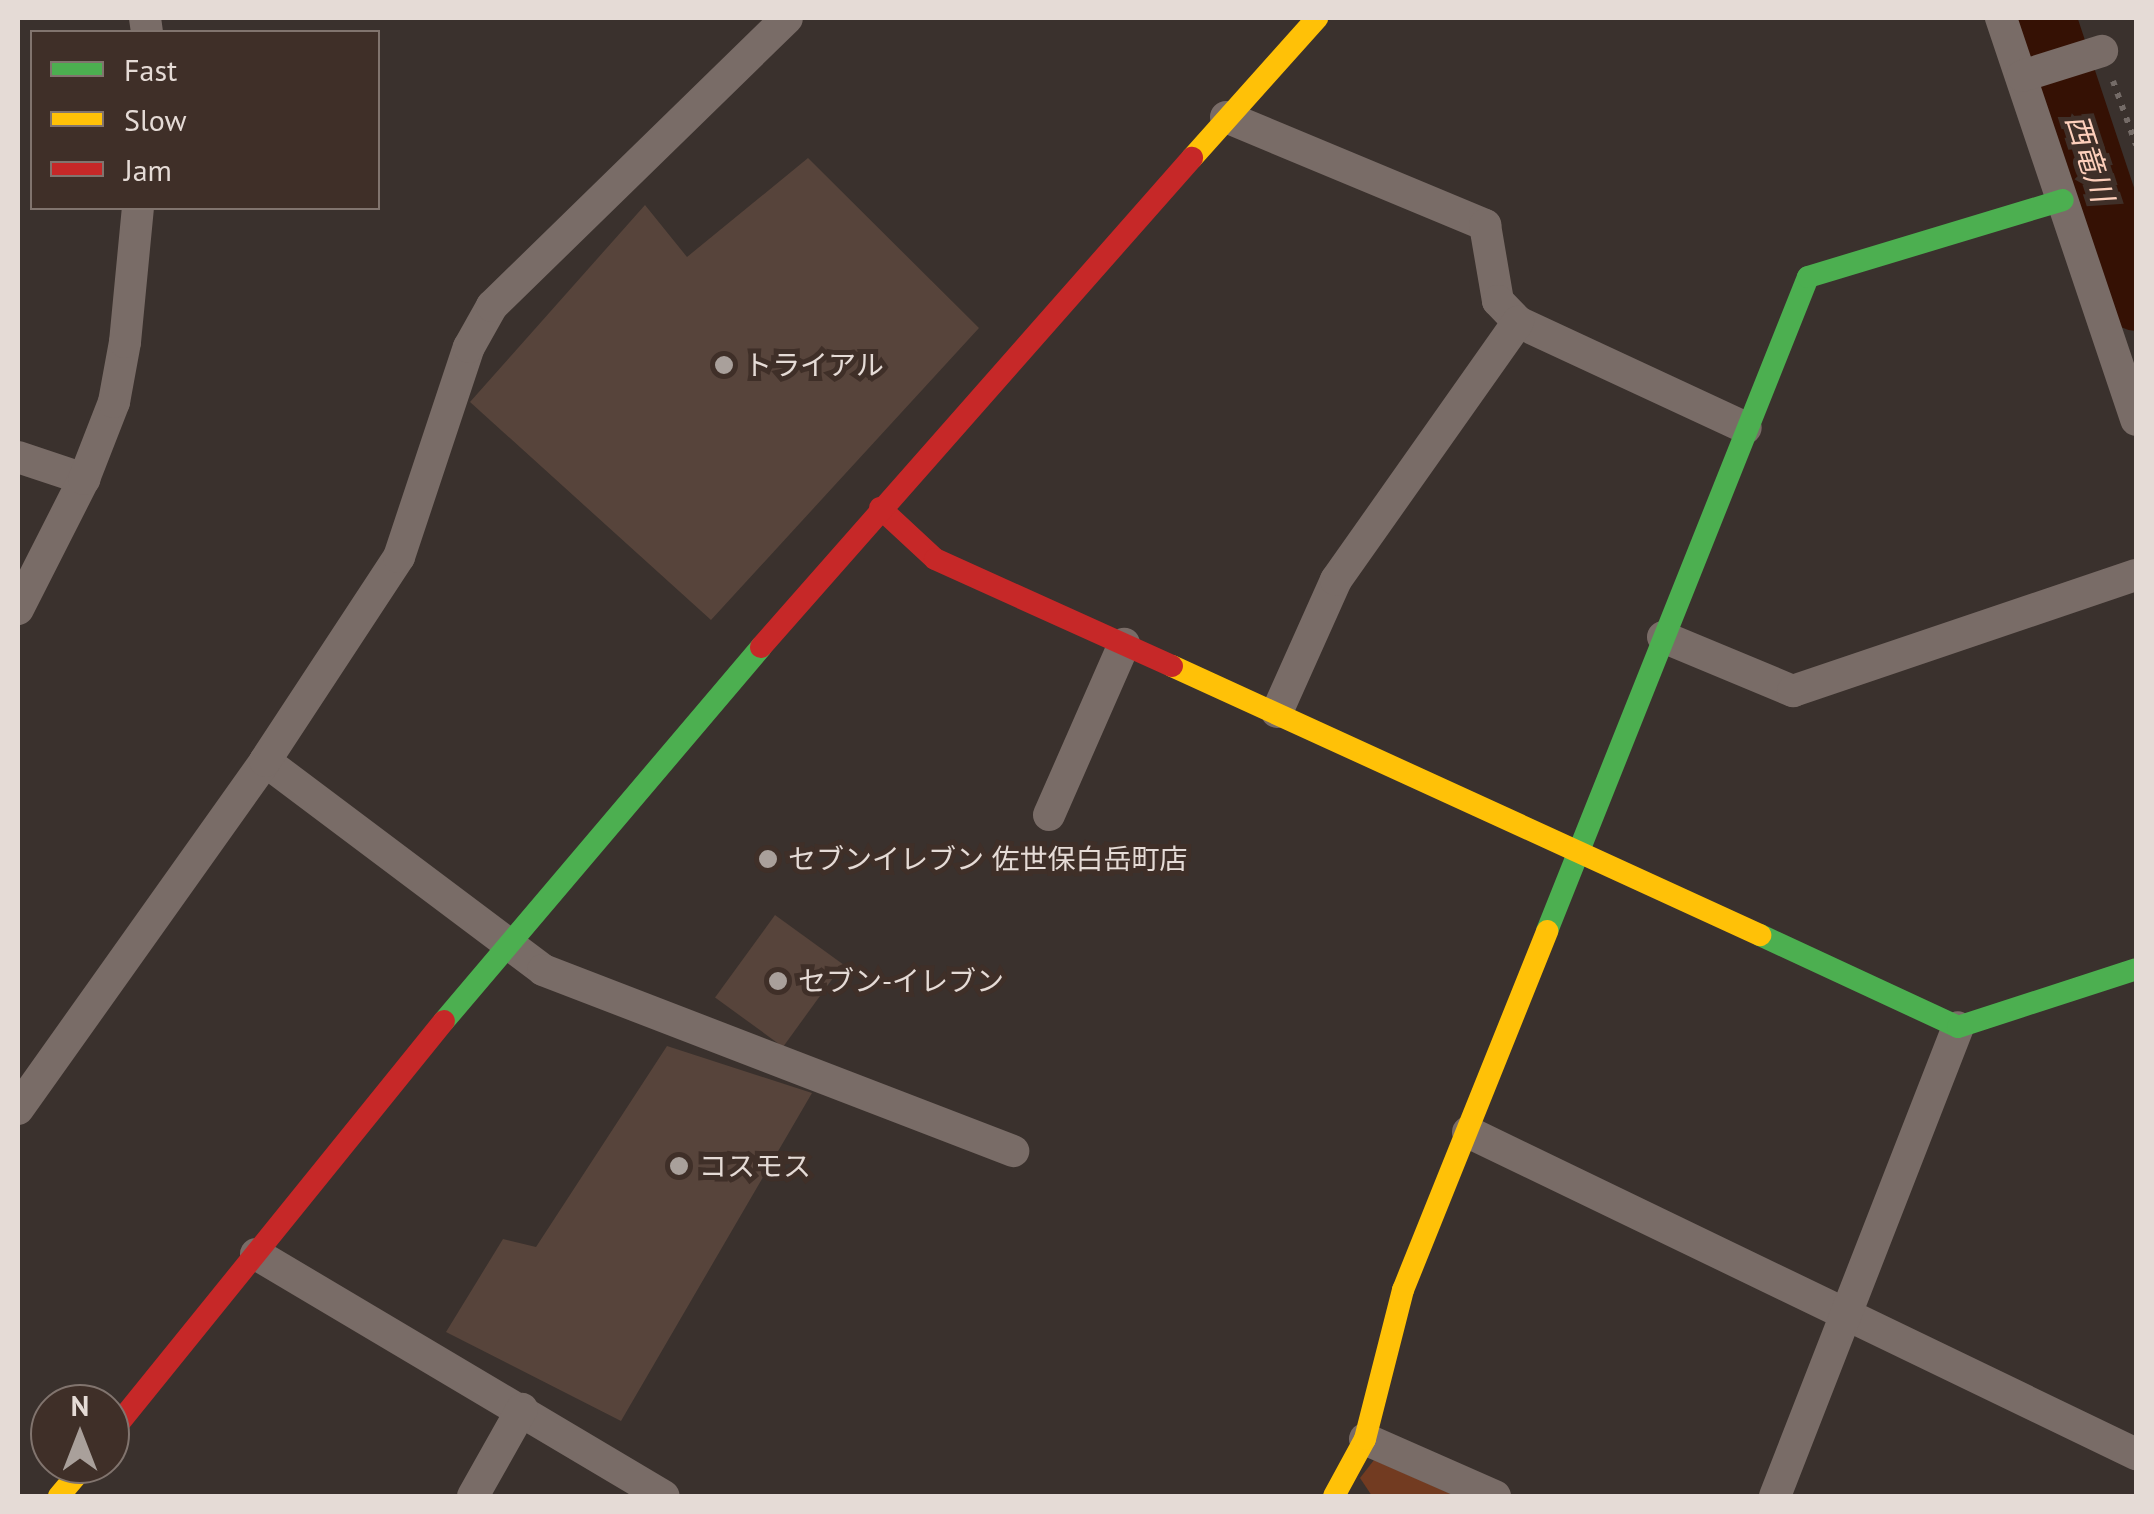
<!DOCTYPE html>
<meta charset="utf-8">
<style>
body{margin:0}
#map{position:relative;width:2154px;height:1514px;overflow:hidden;background:#3a312d;font-family:"PT Sans","Noto Sans JP",sans-serif}
div>[style]{position:absolute}
[style*='--x']{left:calc(var(--x)*1px);top:calc(var(--y)*1px);width:calc(var(--w)*1px);rotate:calc(var(--a)*1deg)}
.green>*{inset:0;background:#723b21}
.river>*{height:65px;margin:-32.5px;padding:0 32.5px;transform-origin:32.5px;border-radius:32.5px;background:#351104}
.building>*{inset:0;background:#57443b;transform-origin:0 0}
.path>*{height:6px;margin-top:-3px;transform-origin:0;background:repeating-linear-gradient(90deg,#746b67 0 5px,transparent 0 13px)}
.street>*{height:32px;margin:-16px;padding:0 16px;transform-origin:16px;border-radius:16px;background:#796c67}
.fast>*{height:22px;margin:-11px;padding:0 11px;transform-origin:11px;border-radius:11px;background:#4caf50}
.slow>*{height:22px;margin:-11px;padding:0 11px;transform-origin:11px;border-radius:11px;background:#ffc107}
.jam>*{height:22px;margin:-11px;padding:0 11px;transform-origin:11px;border-radius:11px;background:#c62828}
.dots>*{width:28px;height:28px;translate:-50% -50%;box-sizing:border-box;border:5px solid #3f2f28;border-radius:50%}
span{translate:-50% -50%;white-space:nowrap;text-align:center;line-height:1.15;-webkit-text-stroke:10px #3f2f28;paint-order:stroke}
.poi-label{font-size:28px;color:#e5dbd6}
.left{translate:0 -50%;text-align:left}
.water-label{font-size:30px;color:#fdcfbb;font-style:italic}
.frame{position:absolute;inset:0;border:20px solid #e5dbd6;pointer-events:none}
.legend{position:absolute;left:30px;top:30px;width:350px;height:180px;box-sizing:border-box;background:#3f2f28;border:2px solid #81746e;margin:0;padding:12px 18px;list-style:none;font-size:30px;color:#e5dbd6}
.legend li{display:flex;align-items:center;gap:20px;height:50px}
.legend b{width:50px;border:2px solid #81746e}
.north{position:absolute;left:30px;top:1384px;width:100px;height:100px;box-sizing:border-box;background:#3f2f28;border:2px solid #81746e;border-radius:50%;rotate:0deg;font-size:28px;font-weight:700;line-height:40px;text-align:center;color:#e5dbd6}
.north::after{content:'';display:block;margin:auto;width:35px;height:45px;background:#a9a09b;clip-path:polygon(50% 0,100% 100%,50% 72%,0 100%)}
</style>
<div id="map">
<div class="green">
<div style="clip-path:polygon(1374px 1460px,1456px 1496px,1372px 1496px,1360px 1478px)"></div>
</div>
<div class="river">
<div style="--x:2043;--y:18;--w:295;--a:71.6"></div>
</div>
<div class="building">
<div style="clip-path:polygon(808px 158px,979px 328px,711px 620px,470px 402px,645px 205px,687px 257px)"></div>
<div style="left:775px;top:915px;width:84px;height:102px;rotate:36deg"></div>
<div style="clip-path:polygon(667px 1046px,812px 1093px,621px 1421px,446px 1332px,503px 1239px,536px 1247px)"></div>
</div>
<div class="path">
<div style="--x:2113;--y:81;--w:68;--a:70.2"></div>
</div>
<div class="street">
<div style="--x:145;--y:18;--w:14;--a:82"></div>
<div style="--x:2001;--y:18;--w:424;--a:71.4"></div>
<div style="--x:2022;--y:76;--w:84;--a:-17.4"></div>
<div style="--x:1226;--y:117;--w:281;--a:22.6"></div>
<div style="--x:1485;--y:225;--w:77;--a:80.3"></div>
<div style="--x:1498;--y:301;--w:29;--a:46"></div>
<div style="--x:1518;--y:322;--w:251;--a:24.9"></div>
<div style="--x:18;--y:457;--w:70;--a:18.4"></div>
<div style="--x:18;--y:609;--w:146;--a:-63.1"></div>
<div style="--x:84;--y:479;--w:83;--a:-68.7"></div>
<div style="--x:114;--y:402;--w:61;--a:-79.6"></div>
<div style="--x:125;--y:342;--w:135;--a:-84.5"></div>
<div style="--x:1663;--y:637;--w:141;--a:22.6"></div>
<div style="--x:1793;--y:691;--w:362;--a:-18.7"></div>
<div style="--x:1277;--y:712;--w:145;--a:-65.9"></div>
<div style="--x:1336;--y:580;--w:316;--a:-54.8"></div>
<div style="--x:265;--y:761;--w:348;--a:36.9"></div>
<div style="--x:543;--y:970;--w:504;--a:21.06"></div>
<div style="--x:1049;--y:815;--w:187;--a:-66.3"></div>
<div style="--x:18;--y:1109;--w:427;--a:-54.6"></div>
<div style="--x:265;--y:761;--w:244;--a:-56.7"></div>
<div style="--x:399;--y:557;--w:221;--a:-71.6"></div>
<div style="--x:469;--y:347;--w:47;--a:-60.7"></div>
<div style="--x:492;--y:306;--w:412;--a:-44.3"></div>
<div style="--x:1468;--y:1132;--w:742;--a:25.74"></div>
<div style="--x:256;--y:1254;--w:474;--a:30.7"></div>
<div style="--x:1365;--y:1439;--w:142;--a:23.7"></div>
<div style="--x:473;--y:1496;--w:100;--a:-60.6"></div>
<div style="--x:1775;--y:1496;--w:503;--a:-68.68"></div>
</div>
<div class="fast">
<div style="--x:1547;--y:931;--w:704;--a:-68.24"></div>
<div style="--x:1808;--y:277;--w:266;--a:-16.8"></div>
<div style="--x:1760;--y:935;--w:218;--a:24.9"></div>
<div style="--x:1958;--y:1027;--w:187;--a:-18"></div>
<div style="--x:444;--y:1021;--w:490;--a:-49.7"></div>
</div>
<div class="slow">
<div style="--x:1192;--y:158;--w:188;--a:-48.2"></div>
<div style="--x:1172;--y:666;--w:647;--a:24.58"></div>
<div style="--x:59;--y:1496;--w:42;--a:-49.8"></div>
<div style="--x:1334;--y:1496;--w:65;--a:-61.5"></div>
<div style="--x:1365;--y:1439;--w:154;--a:-75.7"></div>
<div style="--x:1403;--y:1290;--w:387;--a:-68.1"></div>
</div>
<div class="jam">
<div style="--x:880;--y:508;--w:75;--a:42.8"></div>
<div style="--x:935;--y:559;--w:260;--a:24.3"></div>
<div style="--x:761;--y:647;--w:652;--a:-48.61"></div>
<div style="--x:110;--y:1434;--w:531;--a:-51.04"></div>
</div>
<div class="dots">
<div style="left:724px;top:365px;background:#a9a09b"></div>
<div style="left:768px;top:859px;background:#a9a09b"></div>
<div style="left:778px;top:981px;background:#a9a09b"></div>
<div style="left:679px;top:1166px;background:#a9a09b"></div>
</div>
<div class="poi-label">
<span class="left" style="left:744px;top:365px">トライアル</span>
<span class="left" style="left:788px;top:859px">セブンイレブン 佐世保白岳町店</span>
<span class="left" style="left:798px;top:981px">セブン-イレブン</span>
<span class="left" style="left:699px;top:1166px">コスモス</span>
</div>
<div class="water-label">
<span style="left:2090px;top:158px;rotate:72deg">西竜川</span>
</div>
<div class="frame"></div>
<ul class="legend">
<li><b style="height:12px;background:#4caf50"></b>Fast</li>
<li><b style="height:12px;background:#ffc107"></b>Slow</li>
<li><b style="height:12px;background:#c62828"></b>Jam</li>
</ul>
<div class="north">N</div>
</div>
